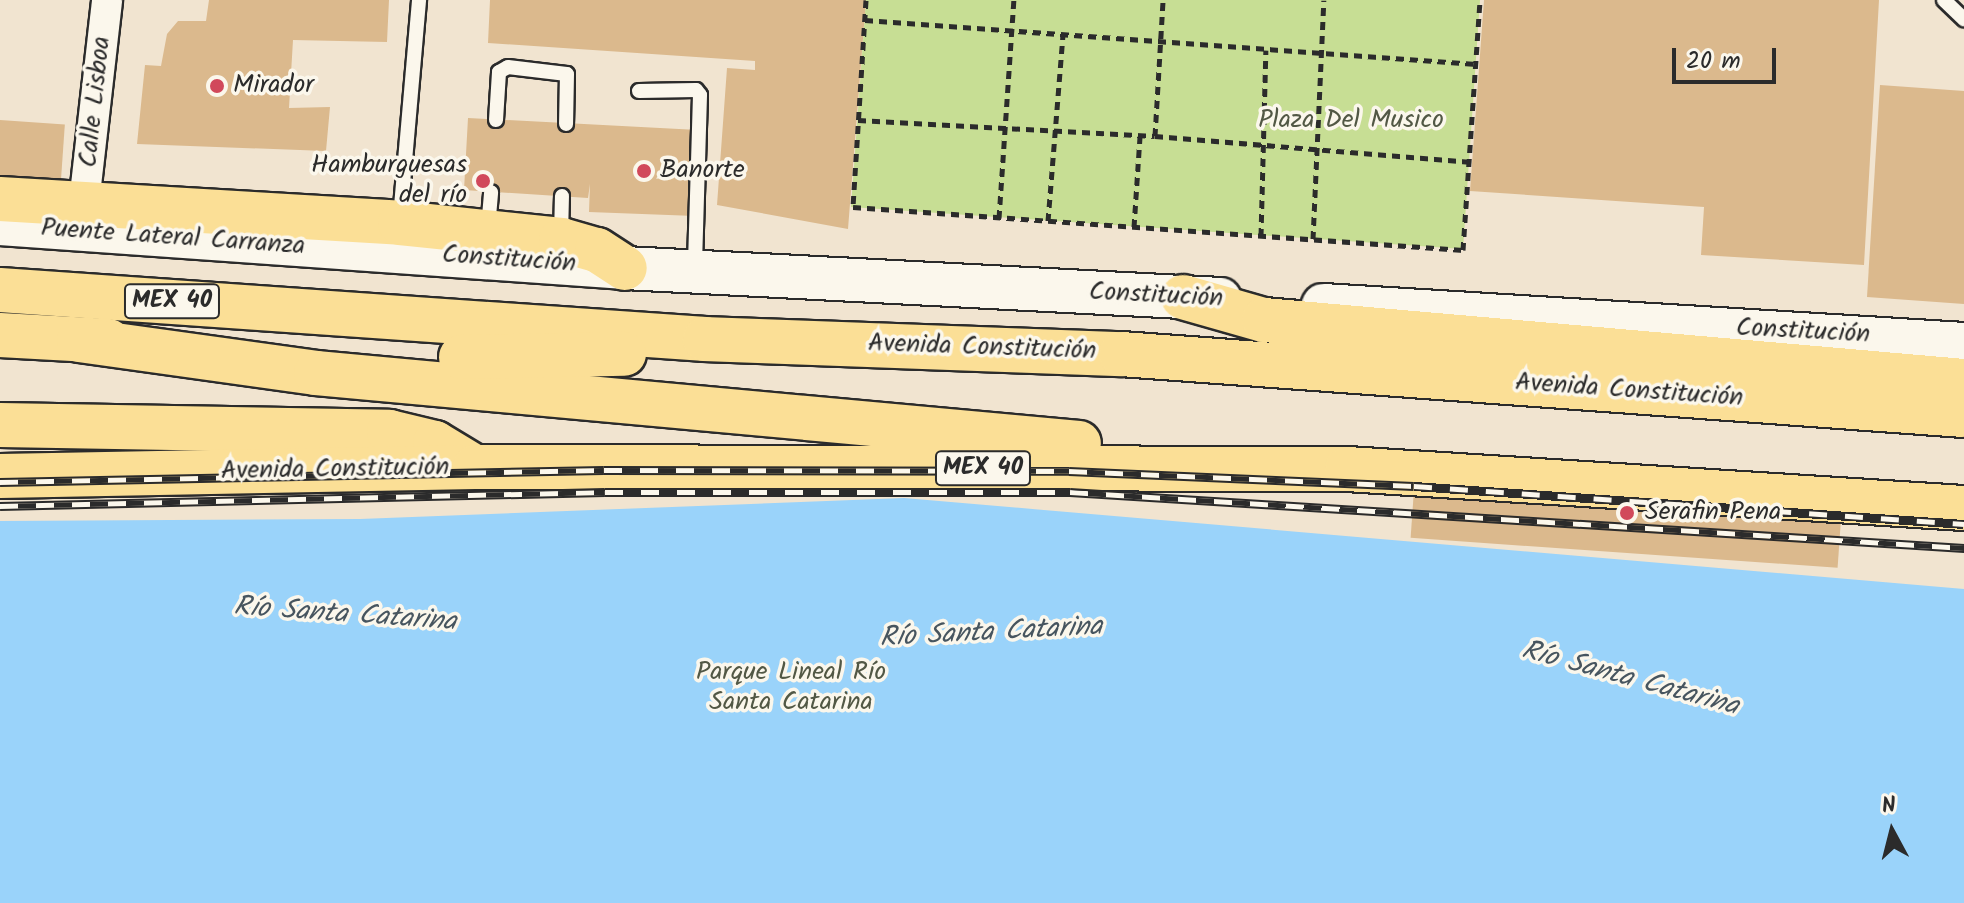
<!DOCTYPE html>
<meta charset="utf-8">
<style>
body{margin:0}
#map{position:relative;width:1964px;height:903px;overflow:hidden;background:#f1e4d0;font-family:Kalam,sans-serif}
div>[style]{position:absolute}
[style*='--x']{left:calc(var(--x)*1px);top:calc(var(--y)*1px);width:calc(var(--w)*1px);rotate:calc(var(--a)*1deg)}
.green>*{inset:0;background:#c7de94}
.water>*{inset:0;background:#9ad3fa}
.building>*{inset:0;background:#dbb98d;transform-origin:0 0}
.path>*{height:5px;margin-top:-2.5px;transform-origin:0;background:repeating-linear-gradient(90deg,#2b2b2b 0 8px,transparent 0 14px)}
.roads{filter:drop-shadow(2px 0 #2b2b2b) drop-shadow(-2px 0 #2b2b2b) drop-shadow(0 2px #2b2b2b) drop-shadow(0 -2px #2b2b2b)}
.lane>*{height:14px;margin:-7px;padding:0 7px;transform-origin:7px;border-radius:7px;background:#fbf7ec}
.street>*{height:30px;margin:-15px;padding:0 15px;transform-origin:15px;border-radius:15px;background:#fbf7ec}
.secondary>*{height:42px;margin:-21px;padding:0 21px;transform-origin:21px;border-radius:21px;background:#fbf7ec}
.primary>*{height:44px;margin:-22px;padding:0 22px;transform-origin:22px;border-radius:22px;background:#fbdf96}
.highway>*{height:44px;margin:-22px;padding:0 22px;transform-origin:22px;border-radius:22px;background:#fbdf96}
.rail>*{height:9px;margin-top:-4.5px;transform-origin:0;background:repeating-linear-gradient(90deg,#fbf7ec 0 18px,#2b2b2b 0 36px);box-sizing:border-box;border-block:2px solid #2b2b2b}
.dots>*{width:22px;height:22px;translate:-50% -50%;box-sizing:border-box;border:4px solid #fbf7ec;border-radius:50%}
span{translate:-50% -50%;white-space:nowrap;text-align:center;line-height:1.15;-webkit-text-stroke:7px #fbf7ec;paint-order:stroke}
.shield-label span{padding:2px 6px;background:#fbf7ec;border:2px solid;border-radius:6px;-webkit-text-stroke-width:0}
.shield-label{font-size:24px;color:#2b2b2b;font-weight:700}
.poi-label{font-size:26px;color:#2b2b2b}
.left{translate:0 -50%;text-align:left}
.right{translate:-100% -50%;text-align:right}
.street-label{font-size:26px;color:#2b2b2b}
.park-label{font-size:26px;color:#525845}
.water-label{font-size:28px;color:#47555f;font-style:italic}
.north{position:absolute;left:1852px;top:791px;width:80px;height:80px;-webkit-text-stroke:6px #fbf7ec;paint-order:stroke;rotate:353deg;font-size:22px;font-weight:700;line-height:32px;text-align:center;color:#2b2b2b}
.north::after{content:'';display:block;margin:auto;width:28px;height:36px;background:#2b2b2b;clip-path:polygon(50% 0,100% 100%,50% 72%,0 100%)}
.scale{position:absolute;left:1672px;top:48px;width:104px;height:36px;box-sizing:border-box;border:4px solid #2b2b2b;border-top:0;padding-left:10px;font-size:24px;line-height:28px;white-space:nowrap;color:#2b2b2b;-webkit-text-stroke:6px #fbf7ec;paint-order:stroke}
</style>
<div id="map">
<div class="green">
<div style="clip-path:polygon(866px 0,1480px 0,1463px 249px,851px 207px)"></div>
</div>
<div class="water">
<div style="clip-path:polygon(904px 498px,1964px 589px,1964px 903px,0 903px,0 521px,360px 519px)"></div>
</div>
<div class="building">
<div style="clip-path:polygon(209px 0,389px 0,387px 42px,293px 40px,289px 108px,330px 107px,326px 151px,137px 144px,145px 65px,161px 66px,167px 34px,178px 21px,206px 21px)"></div>
<div style="clip-path:polygon(490px 0,866px 0,848px 229px,717px 205px,727px 68px,755px 70px,755px 61px,488px 43px)"></div>
<div style="clip-path:polygon(1484px 0,1879px 0,1864px 265px,1701px 255px,1704px 207px,1470px 191px)"></div>
<div style="clip-path:polygon(1880px 85px,1964px 91px,1964px 304px,1867px 297px)"></div>
<div style="clip-path:polygon(468px 118px,698px 130px,695px 216px,589px 212px,590px 184px,588px 198px,464px 190px)"></div>
<div style="left:0;top:120px;width:65px;height:65px;rotate:4deg"></div>
<div style="left:1416px;top:461px;width:428px;height:77px;rotate:4deg"></div>
</div>
<div class="path">
<div style="--x:866;--y:0;--w:207;--a:93.6"></div>
<div style="--x:853;--y:207;--w:612;--a:4.03"></div>
<div style="--x:1463;--y:250;--w:251;--a:-86.1"></div>
<div style="--x:865;--y:20;--w:613;--a:4.12"></div>
<div style="--x:858;--y:120;--w:297;--a:3.1"></div>
<div style="--x:1155;--y:136;--w:315;--a:4.7"></div>
<div style="--x:1155;--y:136;--w:136;--a:-86.6"></div>
<div style="--x:999;--y:218;--w:219;--a:-86.1"></div>
<div style="--x:1048;--y:221;--w:187;--a:-85.4"></div>
<div style="--x:1134;--y:227;--w:91;--a:-86.2"></div>
<div style="--x:1261;--y:236;--w:186;--a:-88.5"></div>
<div style="--x:1313;--y:239;--w:239;--a:-87.4"></div>
</div>
<div class="roads">
<div class="lane">
<div style="--x:1944;--y:0;--w:28;--a:44"></div>
<div style="--x:639;--y:91;--w:57;--a:-1"></div>
<div style="--x:696;--y:90;--w:6;--a:51"></div>
<div style="--x:700;--y:95;--w:172;--a:91.7"></div>
<div style="--x:496;--y:120;--w:48;--a:-86.4"></div>
<div style="--x:499;--y:72;--w:10;--a:-29"></div>
<div style="--x:508;--y:67;--w:59;--a:6.8"></div>
<div style="--x:567;--y:74;--w:50;--a:91.1"></div>
<div style="--x:400;--y:218;--w:219;--a:-85"></div>
<div style="--x:488;--y:228;--w:36;--a:-85"></div>
<div style="--x:561;--y:236;--w:40;--a:-88.6"></div>
</div>
<div class="street">
<div style="--x:84;--y:203;--w:204;--a:-83.5"></div>
</div>
<div class="secondary">
<div style="--x:0;--y:224;--w:627;--a:4.03"></div>
<div style="--x:625;--y:268;--w:596;--a:2.98"></div>
<div style="--x:1323;--y:305;--w:642;--a:3.48"></div>
</div>
<div class="primary">
<div style="--x:0;--y:199;--w:401;--a:3.4"></div>
<div style="--x:400;--y:223;--w:162;--a:6"></div>
<div style="--x:561;--y:240;--w:37;--a:16"></div>
<div style="--x:597;--y:250;--w:33;--a:33"></div>
</div>
<div class="highway">
<div style="--x:0;--y:290;--w:707;--a:3.98"></div>
<div style="--x:705;--y:339;--w:416;--a:2.1"></div>
<div style="--x:1121;--y:354;--w:845;--a:4.14"></div>
<div style="--x:1183;--y:297;--w:84;--a:15.9"></div>
<div style="--x:1264;--y:320;--w:703;--a:4.98"></div>
<div style="--x:0;--y:335;--w:109;--a:3.2"></div>
<div style="--x:79;--y:340;--w:239;--a:7.9"></div>
<div style="--x:316;--y:373;--w:766;--a:5.24"></div>
<div style="--x:461;--y:357;--w:163;--a:-1.1"></div>
<div style="--x:0;--y:425;--w:389;--a:1"></div>
<div style="--x:389;--y:432;--w:47;--a:13.4"></div>
<div style="--x:435;--y:443;--w:44;--a:31.2"></div>
<div style="--x:0;--y:476;--w:475;--a:-1.1"></div>
<div style="--x:475;--y:467;--w:872;--a:0.13"></div>
<div style="--x:1347;--y:469;--w:618;--a:3.62"></div>
</div>
</div>
<div class="rail">
<div style="--x:0;--y:482;--w:604;--a:-1.14"></div>
<div style="--x:604;--y:470;--w:465;--a:0.1"></div>
<div style="--x:1069;--y:471;--w:345;--a:2.5"></div>
<div style="--x:1414;--y:486;--w:551;--a:3.95"></div>
<div style="--x:0;--y:506;--w:605;--a:-1.33"></div>
<div style="--x:605;--y:492;--w:465;--a:0"></div>
<div style="--x:1070;--y:492;--w:896;--a:3.58"></div>
</div>
<div class="dots">
<div style="left:217px;top:86px;background:#d1495b"></div>
<div style="left:644px;top:171px;background:#d1495b"></div>
<div style="left:483px;top:181px;background:#d1495b"></div>
<div style="left:1627px;top:513px;background:#d1495b"></div>
</div>
<div class="shield-label">
<span style="left:172px;top:301px">MEX 40</span>
<span style="left:983px;top:468px">MEX 40</span>
</div>
<div class="poi-label">
<span class="left" style="left:233px;top:86px">Mirador</span>
<span class="right" style="left:467px;top:181px">Hamburguesas<br>del río</span>
<span class="left" style="left:660px;top:171px">Banorte</span>
<span class="left" style="left:1645px;top:513px">Serafin Pena</span>
</div>
<div class="street-label">
<span style="left:96px;top:102px;rotate:-84deg">Calle Lisboa</span>
<span style="left:173px;top:238px;rotate:4deg">Puente Lateral Carranza</span>
<span style="left:509px;top:260px;rotate:4deg">Constitución</span>
<span style="left:1156px;top:296px;rotate:3deg">Constitución</span>
<span style="left:1803px;top:332px;rotate:3deg">Constitución</span>
<span style="left:982px;top:348px;rotate:2deg">Avenida Constitución</span>
<span style="left:1629px;top:391px;rotate:4deg">Avenida Constitución</span>
<span style="left:335px;top:470px;rotate:-1deg">Avenida Constitución</span>
</div>
<div class="park-label">
<span style="left:1351px;top:121px">Plaza Del Musico</span>
<span style="left:791px;top:688px">Parque Lineal Río<br>Santa Catarina</span>
</div>
<div class="water-label">
<span style="left:345px;top:615px;rotate:4deg">Río Santa Catarina</span>
<span style="left:991px;top:633px;rotate:-3deg">Río Santa Catarina</span>
<span style="left:1630px;top:679px;rotate:15deg">Río Santa Catarina</span>
</div>
<div class="north">N</div>
<div class="scale">20 m</div>
</div>
